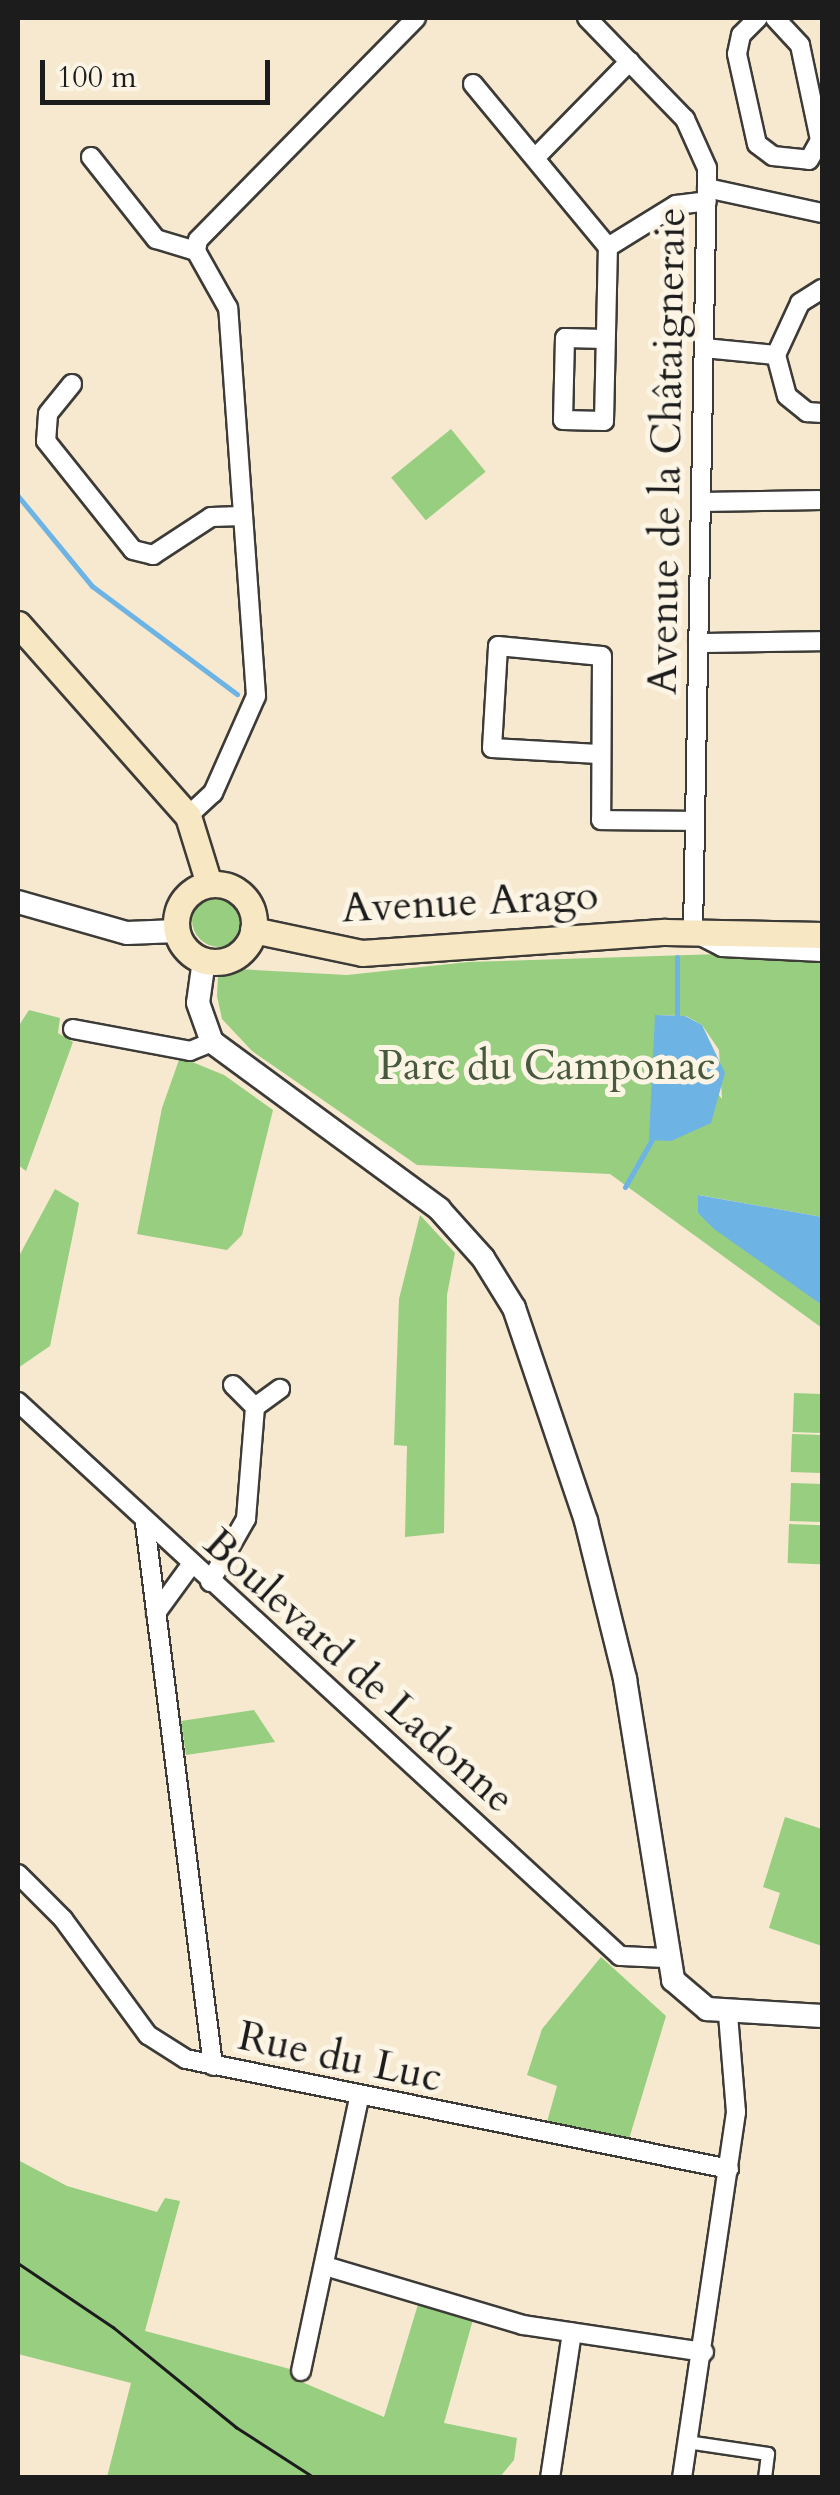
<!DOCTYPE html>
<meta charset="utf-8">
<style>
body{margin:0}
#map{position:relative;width:840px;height:2495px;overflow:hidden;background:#f6e9d0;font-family:Cardo,serif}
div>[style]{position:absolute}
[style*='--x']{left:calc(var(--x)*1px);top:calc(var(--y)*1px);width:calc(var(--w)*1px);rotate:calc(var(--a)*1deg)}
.green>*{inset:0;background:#98ce7f;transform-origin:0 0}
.round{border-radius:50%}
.water>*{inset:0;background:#6db3e4}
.stream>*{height:5px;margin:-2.5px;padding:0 2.5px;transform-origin:2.5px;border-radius:2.5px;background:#6db3e4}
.roads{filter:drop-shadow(2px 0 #3d3b37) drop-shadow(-2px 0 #3d3b37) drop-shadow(0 2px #3d3b37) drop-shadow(0 -2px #3d3b37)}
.pedestrian>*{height:12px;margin:-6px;padding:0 6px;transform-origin:6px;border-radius:6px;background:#fff}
.minor>*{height:18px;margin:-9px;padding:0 9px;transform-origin:9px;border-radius:9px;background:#fff}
.tertiary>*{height:22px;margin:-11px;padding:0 11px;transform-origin:11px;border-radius:11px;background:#fff}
.secondary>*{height:25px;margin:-12.5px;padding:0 12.5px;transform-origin:12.5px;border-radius:12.5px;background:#f7e8c3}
.secondary>.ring{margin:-12.5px;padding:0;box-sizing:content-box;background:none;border:25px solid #f7e8c3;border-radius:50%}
.tram>*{height:2.5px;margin:-1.25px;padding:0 1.25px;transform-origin:1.25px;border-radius:1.25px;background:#1c1c1c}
span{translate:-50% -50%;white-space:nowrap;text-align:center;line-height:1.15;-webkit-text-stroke:10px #fcf5e5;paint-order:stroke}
.street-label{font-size:42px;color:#1c1c1c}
.park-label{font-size:42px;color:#475a3f}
.frame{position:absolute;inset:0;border:20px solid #1c1c1c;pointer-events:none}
.scale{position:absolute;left:40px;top:60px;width:230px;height:45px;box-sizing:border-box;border:5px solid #1c1c1c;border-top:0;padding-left:12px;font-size:30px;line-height:35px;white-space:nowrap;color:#1c1c1c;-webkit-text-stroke:8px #fcf5e5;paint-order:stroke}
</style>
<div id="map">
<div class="green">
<div style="left:451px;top:429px;width:55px;height:77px;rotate:51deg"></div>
<div class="round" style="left:192px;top:893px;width:54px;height:54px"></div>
<div style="clip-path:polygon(evenodd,720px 954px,822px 958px,822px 1217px,699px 1195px,698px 1213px,822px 1305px,822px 1328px,610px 1174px,417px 1165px,252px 1051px,222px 1019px,217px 996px,218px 976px,238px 969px,347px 975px,468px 962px,720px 954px,655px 1015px,686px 1016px,702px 1025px,719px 1050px,722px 1099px,655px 1015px)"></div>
<div style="clip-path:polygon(29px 1010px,60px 1018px,58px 1033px,73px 1042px,26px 1171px,18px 1165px,18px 1027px)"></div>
<div style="clip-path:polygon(180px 1057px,224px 1075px,273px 1110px,242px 1235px,227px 1250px,137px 1234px,162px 1108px)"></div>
<div style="clip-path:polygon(55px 1189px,79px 1203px,75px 1224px,50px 1346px,18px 1368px,18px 1258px)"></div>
<div style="clip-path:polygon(420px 1215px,455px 1253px,447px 1295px,444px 1533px,405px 1537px,407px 1446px,394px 1445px,399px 1299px)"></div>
<div style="left:794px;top:1393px;width:28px;height:39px;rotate:2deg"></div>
<div style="left:792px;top:1434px;width:30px;height:38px;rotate:2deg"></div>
<div style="left:791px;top:1483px;width:31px;height:38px;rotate:2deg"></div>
<div style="left:789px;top:1524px;width:33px;height:39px;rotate:2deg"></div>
<div style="clip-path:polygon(254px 1710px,275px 1742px,186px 1755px,181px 1721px)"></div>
<div style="clip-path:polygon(785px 1817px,822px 1829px,822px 1946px,769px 1928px,780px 1893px,763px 1887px)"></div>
<div style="clip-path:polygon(601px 1957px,666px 2016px,629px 2139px,547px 2122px,557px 2086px,527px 2075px,542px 2029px)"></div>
<div style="clip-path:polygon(18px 2160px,67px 2186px,157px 2212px,165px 2198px,180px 2201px,145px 2331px,290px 2369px,302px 2382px,384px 2417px,419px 2301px,474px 2316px,444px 2423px,517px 2438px,514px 2460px,499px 2478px,107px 2477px,131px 2383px,18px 2354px)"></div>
</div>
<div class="water">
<div style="clip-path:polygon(655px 1015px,685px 1016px,702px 1025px,725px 1073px,711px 1123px,671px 1141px,649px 1140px)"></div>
<div style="clip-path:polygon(698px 1195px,822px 1217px,822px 1305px,714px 1229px,698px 1213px)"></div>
</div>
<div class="stream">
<div style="--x:18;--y:496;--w:117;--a:50.6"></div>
<div style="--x:92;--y:586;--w:181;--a:36.7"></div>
<div style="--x:677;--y:1019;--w:62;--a:-90"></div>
<div style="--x:625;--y:1187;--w:59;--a:-60.4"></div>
</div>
<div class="roads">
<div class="pedestrian">
<div style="--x:687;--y:2442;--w:82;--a:8.4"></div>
<div style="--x:768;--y:2454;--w:24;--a:97"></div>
</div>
<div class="minor">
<div style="--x:587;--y:18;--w:141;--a:45.9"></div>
<div style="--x:685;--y:119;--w:54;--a:65.8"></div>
<div style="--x:707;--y:168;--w:764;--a:91.05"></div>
<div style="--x:693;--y:932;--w:33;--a:27"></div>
<div style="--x:722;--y:947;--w:100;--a:2.9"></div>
<div style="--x:758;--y:18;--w:24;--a:135"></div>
<div style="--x:741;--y:35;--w:19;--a:102"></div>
<div style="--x:737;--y:54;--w:92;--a:77.5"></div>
<div style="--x:757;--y:144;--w:20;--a:37"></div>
<div style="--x:773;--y:156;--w:36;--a:6"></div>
<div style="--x:809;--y:160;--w:23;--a:-61"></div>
<div style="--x:820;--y:140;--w:97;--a:-101.9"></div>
<div style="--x:800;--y:45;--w:37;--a:-133"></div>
<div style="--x:473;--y:84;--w:212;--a:50.4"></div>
<div style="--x:608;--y:247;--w:80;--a:-31.7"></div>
<div style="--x:676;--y:205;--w:31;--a:-7"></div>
<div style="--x:91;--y:157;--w:105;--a:51.6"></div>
<div style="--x:156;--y:239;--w:42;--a:16.7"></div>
<div style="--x:536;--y:157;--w:134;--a:-45.6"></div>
<div style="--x:707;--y:188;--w:118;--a:12.3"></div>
<div style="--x:822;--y:289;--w:26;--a:148"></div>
<div style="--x:800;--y:303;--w:57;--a:114.8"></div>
<div style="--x:776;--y:355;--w:42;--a:75"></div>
<div style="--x:787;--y:396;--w:26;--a:39"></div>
<div style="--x:807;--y:412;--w:15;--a:4"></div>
<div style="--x:605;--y:339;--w:40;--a:-178.6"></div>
<div style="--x:565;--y:338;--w:82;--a:91.4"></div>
<div style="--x:563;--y:420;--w:41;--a:1.4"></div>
<div style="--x:604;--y:421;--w:174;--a:-88.7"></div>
<div style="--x:704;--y:348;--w:72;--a:5.6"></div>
<div style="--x:72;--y:384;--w:38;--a:129"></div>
<div style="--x:48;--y:414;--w:27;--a:94"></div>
<div style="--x:46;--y:441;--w:139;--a:51.4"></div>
<div style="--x:133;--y:550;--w:21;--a:14"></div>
<div style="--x:153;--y:555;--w:69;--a:-33.2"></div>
<div style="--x:211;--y:517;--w:31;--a:-2"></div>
<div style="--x:701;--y:502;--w:121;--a:-0.9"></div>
<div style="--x:698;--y:643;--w:124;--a:-0.9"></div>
<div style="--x:598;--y:754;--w:106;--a:-176.8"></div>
<div style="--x:492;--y:748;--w:102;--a:-86.6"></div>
<div style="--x:498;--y:646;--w:104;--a:5.5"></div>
<div style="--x:602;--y:656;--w:164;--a:90.3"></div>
<div style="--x:601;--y:820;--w:94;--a:0.6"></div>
<div style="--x:188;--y:816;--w:34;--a:-43"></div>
<div style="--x:213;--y:793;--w:106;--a:-66.1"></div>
<div style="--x:256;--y:696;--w:389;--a:-94.1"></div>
<div style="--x:228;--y:308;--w:65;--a:-119.3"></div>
<div style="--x:196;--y:251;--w:11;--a:-80"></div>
<div style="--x:198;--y:240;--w:311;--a:-45.5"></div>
<div style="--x:73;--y:1029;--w:119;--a:10.6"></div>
<div style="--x:190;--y:1051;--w:24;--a:-22"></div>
<div style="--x:233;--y:1385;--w:31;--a:45"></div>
<div style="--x:18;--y:1402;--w:818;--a:42.62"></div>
<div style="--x:620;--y:1956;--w:46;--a:2.5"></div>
<div style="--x:145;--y:1523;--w:547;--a:82.86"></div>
<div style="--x:210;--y:1582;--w:73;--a:-60.3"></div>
<div style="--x:246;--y:1519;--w:112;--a:-85.4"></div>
<div style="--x:255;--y:1407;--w:31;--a:-36"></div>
<div style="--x:156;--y:1613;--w:59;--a:-53.9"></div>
<div style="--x:18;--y:1874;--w:64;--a:45"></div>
<div style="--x:63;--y:1919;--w:144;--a:53.8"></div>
<div style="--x:148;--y:2035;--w:45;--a:32.3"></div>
<div style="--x:186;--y:2059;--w:554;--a:11.45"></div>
<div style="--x:325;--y:2266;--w:207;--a:16.6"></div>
<div style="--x:523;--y:2325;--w:183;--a:8.5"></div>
<div style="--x:301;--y:2371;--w:279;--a:-78"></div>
<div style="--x:550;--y:2478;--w:147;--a:-81.4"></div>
<div style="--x:682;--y:2478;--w:370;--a:-81.6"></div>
<div style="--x:736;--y:2112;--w:98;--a:-94.7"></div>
</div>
<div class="tertiary">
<div style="--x:18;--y:902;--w:113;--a:15.9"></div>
<div style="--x:127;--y:933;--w:50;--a:-2.3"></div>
<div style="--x:204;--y:960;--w:43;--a:97.9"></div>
<div style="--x:198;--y:1003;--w:41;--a:70.3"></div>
<div style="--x:212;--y:1042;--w:282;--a:36.3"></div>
<div style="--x:439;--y:1209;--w:66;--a:48.1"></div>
<div style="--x:483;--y:1258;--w:59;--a:58.2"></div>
<div style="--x:514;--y:1308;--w:225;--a:71.3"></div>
<div style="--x:586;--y:1521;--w:163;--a:76.1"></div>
<div style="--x:625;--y:1679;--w:305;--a:80.9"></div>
<div style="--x:673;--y:1980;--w:45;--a:40.5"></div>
<div style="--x:707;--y:2009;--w:115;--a:3.5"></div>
</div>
<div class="secondary">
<div style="--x:18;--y:624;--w:256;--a:48.5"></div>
<div style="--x:188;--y:816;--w:71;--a:72.8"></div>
<div class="ring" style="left:176px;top:884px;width:53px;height:53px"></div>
<div style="--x:253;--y:930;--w:111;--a:11.9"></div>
<div style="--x:362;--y:953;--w:304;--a:-4"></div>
<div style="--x:665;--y:932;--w:157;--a:1.1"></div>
</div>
</div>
<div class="tram">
<div style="--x:18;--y:2263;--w:115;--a:34"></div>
<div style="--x:113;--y:2327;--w:159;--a:39.1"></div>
<div style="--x:236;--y:2427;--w:94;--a:32.8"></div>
</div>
<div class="street-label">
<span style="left:667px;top:451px;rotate:-89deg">Avenue de la Châtaigneraie</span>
<span style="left:470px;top:902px;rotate:-3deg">Avenue Arago</span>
<span style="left:359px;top:1671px;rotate:42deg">Boulevard de Ladonne</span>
<span style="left:340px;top:2057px;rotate:12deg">Rue du Luc</span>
</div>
<div class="park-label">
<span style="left:547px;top:1066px">Parc du Camponac</span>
</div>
<div class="frame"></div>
<div class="scale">100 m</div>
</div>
